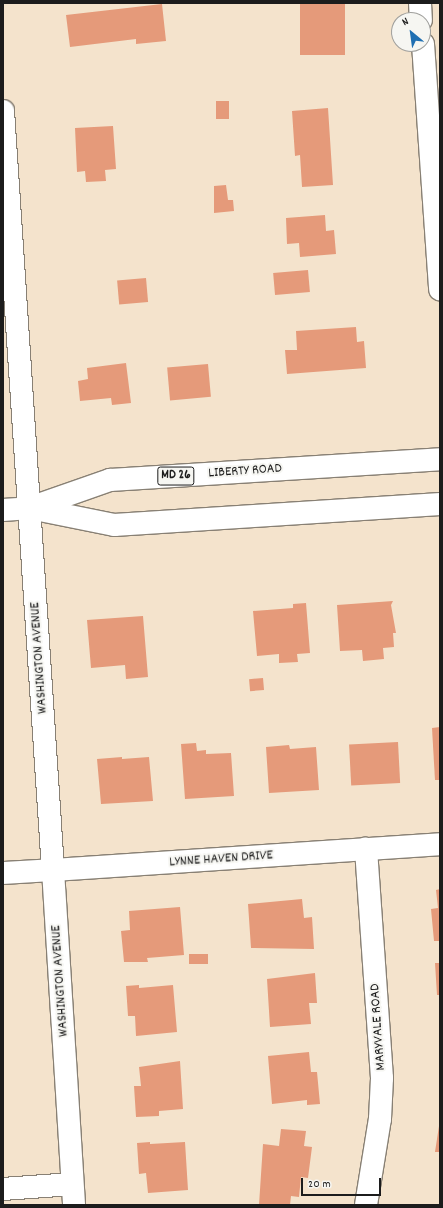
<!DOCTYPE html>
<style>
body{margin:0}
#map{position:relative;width:443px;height:1208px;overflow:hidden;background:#f4e3cc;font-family:Dekko,sans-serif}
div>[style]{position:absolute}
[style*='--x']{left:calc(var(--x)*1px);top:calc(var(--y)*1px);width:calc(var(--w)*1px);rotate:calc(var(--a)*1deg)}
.building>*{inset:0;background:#e59a7a;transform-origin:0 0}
.roads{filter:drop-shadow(1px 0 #888074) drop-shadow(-1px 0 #888074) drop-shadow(0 1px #888074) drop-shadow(0 -1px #888074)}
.minor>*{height:22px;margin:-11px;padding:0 11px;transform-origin:11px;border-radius:11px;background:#fff}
.secondary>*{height:22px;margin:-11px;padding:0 11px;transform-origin:11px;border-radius:11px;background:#fff}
.primary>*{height:22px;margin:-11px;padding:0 11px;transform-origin:11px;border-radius:11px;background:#fff}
span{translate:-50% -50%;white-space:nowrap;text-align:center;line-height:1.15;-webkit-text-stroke:4px #f6f6f2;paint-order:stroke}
.shield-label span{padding:1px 3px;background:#f6f6f2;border:1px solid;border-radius:3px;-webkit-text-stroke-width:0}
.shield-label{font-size:13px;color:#1c1c1c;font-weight:700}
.street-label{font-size:14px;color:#1c1c1c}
.frame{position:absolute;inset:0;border:4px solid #1c1c1c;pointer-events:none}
.north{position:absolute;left:391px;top:12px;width:40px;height:40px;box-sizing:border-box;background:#f6f6f2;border:1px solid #9f9f9c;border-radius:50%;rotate:331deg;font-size:11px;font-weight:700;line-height:16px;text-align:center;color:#1c1c1c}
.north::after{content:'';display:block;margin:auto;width:14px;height:18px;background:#1f6fb2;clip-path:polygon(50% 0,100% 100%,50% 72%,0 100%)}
.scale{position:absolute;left:301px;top:1178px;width:80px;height:18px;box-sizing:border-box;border:2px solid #1c1c1c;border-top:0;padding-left:5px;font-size:12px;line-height:14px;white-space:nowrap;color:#1c1c1c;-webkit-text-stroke:3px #f6f6f2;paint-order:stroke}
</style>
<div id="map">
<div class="building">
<div style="left:300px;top:3px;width:45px;height:52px"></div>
<div style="clip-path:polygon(162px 4px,166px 41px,136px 44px,136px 39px,70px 47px,66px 15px)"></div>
<div style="left:216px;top:101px;width:13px;height:18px"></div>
<div style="clip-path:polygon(328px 108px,333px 185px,302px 187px,300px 155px,295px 156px,292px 111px)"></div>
<div style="clip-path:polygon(113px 126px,116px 169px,105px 170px,106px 181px,86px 182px,85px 171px,77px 172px,75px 128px)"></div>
<div style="clip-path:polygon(226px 185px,228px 200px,233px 200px,234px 211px,214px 213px,214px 186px)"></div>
<div style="clip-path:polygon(325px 215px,326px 231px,334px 230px,336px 254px,300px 257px,299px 243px,287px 244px,286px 218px)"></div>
<div style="left:308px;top:270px;width:22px;height:35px;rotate:85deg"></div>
<div style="left:146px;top:278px;width:24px;height:29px;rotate:85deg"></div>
<div style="clip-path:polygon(356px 327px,357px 342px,364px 341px,366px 368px,287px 374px,285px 350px,297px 350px,296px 331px)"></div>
<div style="clip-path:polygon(126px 363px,131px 403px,112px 405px,111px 398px,80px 401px,78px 381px,88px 379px,87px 368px)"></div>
<div style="left:208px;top:364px;width:33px;height:41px;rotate:85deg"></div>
<div style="clip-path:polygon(393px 601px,391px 605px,396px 633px,393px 633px,394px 647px,383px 648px,384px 659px,363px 661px,362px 650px,340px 651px,337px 605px)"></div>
<div style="clip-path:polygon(306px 603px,310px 653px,297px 654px,298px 662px,279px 663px,279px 654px,257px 656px,253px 611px,293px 608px,293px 604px)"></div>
<div style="clip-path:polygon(143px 616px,148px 677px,126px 679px,125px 665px,91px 668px,87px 620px)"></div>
<div style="left:263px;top:678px;width:12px;height:14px;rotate:85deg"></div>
<div style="clip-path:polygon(440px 727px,440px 780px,435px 780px,432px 728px)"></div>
<div style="left:398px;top:742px;width:41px;height:49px;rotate:87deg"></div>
<div style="clip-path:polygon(196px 743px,197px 751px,206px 750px,206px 754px,231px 753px,234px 796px,185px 799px,181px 744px)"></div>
<div style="clip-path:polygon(289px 745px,290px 749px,316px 747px,319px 790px,269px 793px,266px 747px)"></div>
<div style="clip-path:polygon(122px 757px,122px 759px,149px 757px,153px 801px,101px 804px,97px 759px)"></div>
<div style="clip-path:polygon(440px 889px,440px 941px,434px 941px,431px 909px,438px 908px,436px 890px)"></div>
<div style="clip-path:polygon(302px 899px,304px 918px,312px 917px,314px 949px,251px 948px,248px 904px)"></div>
<div style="clip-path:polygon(180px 907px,184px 955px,147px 958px,148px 962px,124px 962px,121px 931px,130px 930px,129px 911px)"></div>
<div style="left:208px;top:954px;width:10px;height:19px;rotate:90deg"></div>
<div style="clip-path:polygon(435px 963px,440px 963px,440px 995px,437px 995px)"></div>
<div style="clip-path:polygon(315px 973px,317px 1003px,309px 1003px,311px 1024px,270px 1027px,267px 979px)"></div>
<div style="clip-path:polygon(139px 985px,139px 988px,173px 985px,177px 1032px,136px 1036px,135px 1016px,128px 1016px,126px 986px)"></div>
<div style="clip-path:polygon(309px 1052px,311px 1072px,317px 1072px,320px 1104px,307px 1105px,307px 1100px,272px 1104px,268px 1056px)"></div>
<div style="clip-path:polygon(180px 1061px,183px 1109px,159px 1111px,159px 1116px,136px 1117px,134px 1086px,141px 1086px,139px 1067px)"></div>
<div style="clip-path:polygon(439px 1126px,440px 1126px,440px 1152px,435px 1152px)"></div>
<div style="clip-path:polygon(281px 1129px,306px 1131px,304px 1146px,312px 1147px,308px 1178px,301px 1177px,299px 1197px,291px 1196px,290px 1205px,259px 1205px,263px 1144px,279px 1146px)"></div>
<div style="clip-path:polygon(150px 1142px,150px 1144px,185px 1142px,188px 1190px,148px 1193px,146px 1173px,139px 1174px,137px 1143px)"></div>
</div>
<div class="roads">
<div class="minor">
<div style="--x:420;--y:3;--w:17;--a:87"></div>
<div style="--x:423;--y:44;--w:246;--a:86"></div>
<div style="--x:3;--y:873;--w:50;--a:-3.4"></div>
<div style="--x:53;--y:870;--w:336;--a:86.4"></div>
<div style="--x:3;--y:1189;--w:69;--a:-4.1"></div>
<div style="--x:366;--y:1205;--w:87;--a:-80.8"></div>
<div style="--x:380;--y:1119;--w:41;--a:-87.2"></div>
<div style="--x:382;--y:1078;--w:230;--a:-94"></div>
</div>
<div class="secondary">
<div style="--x:3;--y:111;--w:761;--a:86.23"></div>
<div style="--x:53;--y:870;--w:388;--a:-3.8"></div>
</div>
<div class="primary">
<div style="--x:30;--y:508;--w:85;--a:-19.3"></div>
<div style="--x:110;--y:480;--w:331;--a:-3.6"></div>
<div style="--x:3;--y:510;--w:27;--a:-4"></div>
<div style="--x:30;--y:508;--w:86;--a:11.4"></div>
<div style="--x:114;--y:525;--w:327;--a:-3.7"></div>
</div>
</div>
<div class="shield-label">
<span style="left:176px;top:476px">MD 26</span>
</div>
<div class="street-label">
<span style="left:245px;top:471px;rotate:-4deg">LIBERTY ROAD</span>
<span style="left:39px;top:658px;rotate:-94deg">WASHINGTON AVENUE</span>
<span style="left:221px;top:859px;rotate:-4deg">LYNNE HAVEN DRIVE</span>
<span style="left:60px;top:981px;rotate:-94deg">WASHINGTON AVENUE</span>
<span style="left:378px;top:1027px;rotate:-94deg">MARYVALE ROAD</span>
</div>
<div class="frame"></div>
<div class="north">N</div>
<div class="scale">20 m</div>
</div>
